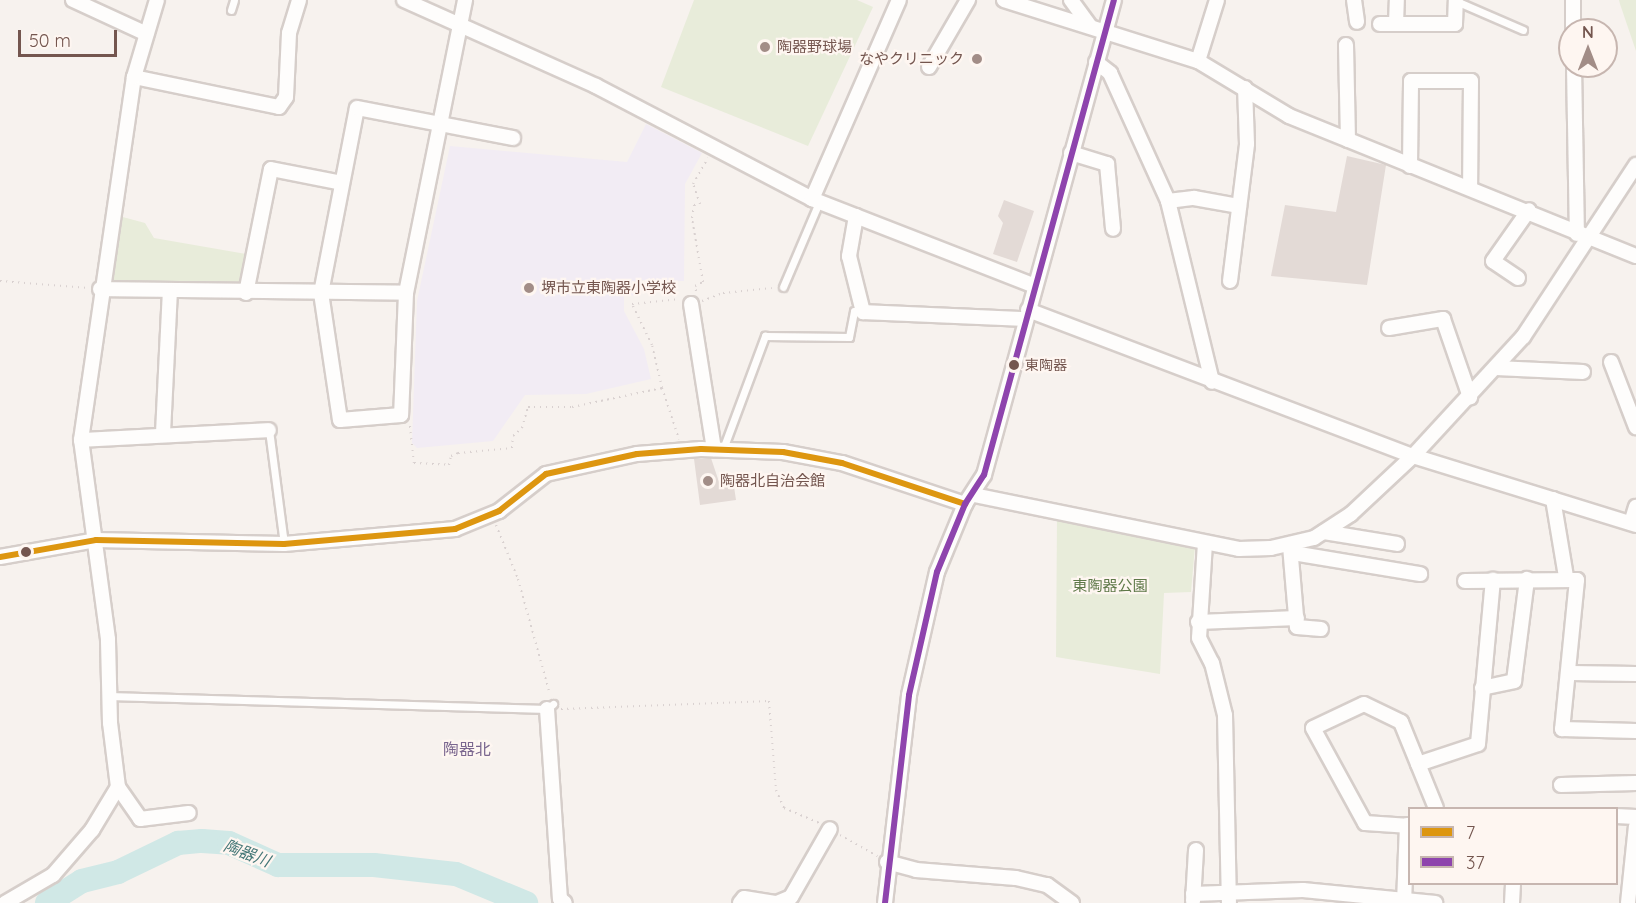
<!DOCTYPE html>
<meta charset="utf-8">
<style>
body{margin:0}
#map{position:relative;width:1636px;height:903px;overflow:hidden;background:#f7f2ee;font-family:Quicksand,"Noto Sans JP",sans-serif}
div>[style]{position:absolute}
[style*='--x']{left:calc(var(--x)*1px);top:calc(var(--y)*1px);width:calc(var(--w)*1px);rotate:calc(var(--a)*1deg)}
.education>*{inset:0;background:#f2ecf4}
.green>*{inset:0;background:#e8ecda}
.river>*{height:24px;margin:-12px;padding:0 12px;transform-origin:12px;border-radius:12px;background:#d0e8e6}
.building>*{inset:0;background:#e3dad6}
.path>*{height:2px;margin-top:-1px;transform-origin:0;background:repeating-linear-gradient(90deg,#d9d1d0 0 1.5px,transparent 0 6px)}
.roads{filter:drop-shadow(2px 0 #d6ceca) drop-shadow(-2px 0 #d6ceca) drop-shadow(0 2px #d6ceca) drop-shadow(0 -2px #d6ceca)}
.lane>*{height:7px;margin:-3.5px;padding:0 3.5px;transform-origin:3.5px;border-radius:3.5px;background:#fefdfc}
.street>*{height:14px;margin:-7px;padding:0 7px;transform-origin:7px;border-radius:7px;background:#fefdfc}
.bus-1>*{height:6px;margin:-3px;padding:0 3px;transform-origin:3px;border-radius:3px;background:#dd9610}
.bus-2>*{height:6px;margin:-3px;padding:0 3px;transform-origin:3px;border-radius:3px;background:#8e44ad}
.dots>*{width:16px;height:16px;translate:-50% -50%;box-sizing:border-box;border:3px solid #fef6f1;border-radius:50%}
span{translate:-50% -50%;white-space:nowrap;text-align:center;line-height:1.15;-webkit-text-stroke:4.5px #fef6f1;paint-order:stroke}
.bus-label{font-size:14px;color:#74564f}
.left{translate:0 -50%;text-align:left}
.poi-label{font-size:15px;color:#74564f}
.right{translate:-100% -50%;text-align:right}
.park-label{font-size:15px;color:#5e7848}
.neighbourhood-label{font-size:16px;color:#7b678f}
.water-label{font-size:16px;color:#477;font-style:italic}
.legend{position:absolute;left:1408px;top:807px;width:210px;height:78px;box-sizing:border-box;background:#fef6f1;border:2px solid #c7b6b0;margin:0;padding:8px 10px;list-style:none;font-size:18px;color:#74564f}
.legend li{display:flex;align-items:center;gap:12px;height:30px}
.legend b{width:30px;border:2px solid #c7b6b0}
.north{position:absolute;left:1558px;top:18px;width:60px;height:60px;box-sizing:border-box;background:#fef6f1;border:2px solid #c7b6b0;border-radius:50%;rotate:0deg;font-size:16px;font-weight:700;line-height:24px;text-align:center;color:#74564f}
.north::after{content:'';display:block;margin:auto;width:21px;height:27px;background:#a28d87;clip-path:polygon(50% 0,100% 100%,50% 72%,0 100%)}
.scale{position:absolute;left:18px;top:30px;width:99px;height:27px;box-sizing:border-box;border:3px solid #74564f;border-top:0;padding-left:8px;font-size:18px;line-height:21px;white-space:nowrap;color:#74564f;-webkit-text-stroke:4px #fef6f1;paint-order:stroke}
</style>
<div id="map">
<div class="education">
<div style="clip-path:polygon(646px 124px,702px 153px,685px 184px,684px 281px,638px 280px,638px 295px,624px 296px,624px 311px,644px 349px,651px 379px,586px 394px,525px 395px,493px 441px,417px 448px,412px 443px,417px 301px,450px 146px,627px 162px)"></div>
</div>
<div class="green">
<div style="clip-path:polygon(694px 0,857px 0,873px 7px,808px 146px,661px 87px)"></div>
<div style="clip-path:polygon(1619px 0,1636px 0,1636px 51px,1620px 4px)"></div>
<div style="clip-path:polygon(119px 216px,145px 223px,154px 238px,246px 254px,241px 280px,237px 285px,115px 282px,109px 279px)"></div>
<div style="clip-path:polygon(1057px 516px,1195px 546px,1191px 592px,1164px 593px,1160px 674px,1056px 657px)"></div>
</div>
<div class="river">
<div style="--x:47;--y:903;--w:41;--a:-32.2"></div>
<div style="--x:82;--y:881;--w:37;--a:-14"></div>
<div style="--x:118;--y:872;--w:67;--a:-25.8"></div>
<div style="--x:178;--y:843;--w:24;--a:-5"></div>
<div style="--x:202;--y:841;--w:27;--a:4"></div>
<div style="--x:229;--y:843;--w:54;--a:24.2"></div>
<div style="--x:278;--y:865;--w:96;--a:0"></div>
<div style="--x:374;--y:865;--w:82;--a:6.3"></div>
<div style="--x:456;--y:874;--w:76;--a:22.5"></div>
</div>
<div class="building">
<div style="clip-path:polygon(1347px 156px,1386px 165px,1367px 285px,1271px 276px,1285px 205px,1336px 212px)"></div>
<div style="clip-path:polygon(1004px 200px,1034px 211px,1017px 262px,993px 254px,1003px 223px,998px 216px)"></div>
<div style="clip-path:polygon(711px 458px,719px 482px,733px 480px,736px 500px,700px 505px,694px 459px)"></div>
</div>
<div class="path">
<div style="--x:0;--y:281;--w:89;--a:4.5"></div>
<div style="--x:696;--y:291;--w:5;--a:-101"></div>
<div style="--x:695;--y:286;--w:9;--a:-27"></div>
<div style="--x:703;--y:282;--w:65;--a:-99.8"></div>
<div style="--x:692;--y:218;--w:13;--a:-81"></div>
<div style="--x:694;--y:205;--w:6;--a:-9"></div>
<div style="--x:700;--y:204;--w:21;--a:-109"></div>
<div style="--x:693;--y:184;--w:30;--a:-60"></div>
<div style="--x:702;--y:301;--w:22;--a:-21"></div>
<div style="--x:723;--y:293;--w:49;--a:-5.8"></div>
<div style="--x:662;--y:388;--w:54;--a:71.6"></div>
<div style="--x:410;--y:426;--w:37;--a:84"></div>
<div style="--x:414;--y:463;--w:35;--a:3"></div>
<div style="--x:449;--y:465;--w:9;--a:-77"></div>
<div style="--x:451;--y:456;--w:8;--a:-23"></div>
<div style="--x:458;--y:453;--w:54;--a:-5.3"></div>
<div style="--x:512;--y:448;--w:12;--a:-85"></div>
<div style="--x:513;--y:436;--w:12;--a:-42"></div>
<div style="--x:522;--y:428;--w:22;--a:-74"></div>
<div style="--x:528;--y:407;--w:44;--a:0"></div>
<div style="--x:572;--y:407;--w:92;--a:-11.9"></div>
<div style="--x:662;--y:388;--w:44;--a:-103.1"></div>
<div style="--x:652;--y:345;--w:46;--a:-116"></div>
<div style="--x:632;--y:304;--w:48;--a:-5.9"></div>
<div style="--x:496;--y:525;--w:58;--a:67.8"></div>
<div style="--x:518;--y:579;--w:119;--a:74.5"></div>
<div style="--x:561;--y:709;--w:208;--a:-2.2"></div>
<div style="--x:769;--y:701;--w:89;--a:85.5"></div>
<div style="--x:776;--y:790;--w:20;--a:66"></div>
<div style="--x:784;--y:808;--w:39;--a:23"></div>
<div style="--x:840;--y:835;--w:43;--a:29.6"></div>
</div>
<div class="roads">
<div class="lane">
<div style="--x:1456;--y:1;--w:73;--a:23.4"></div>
<div style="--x:231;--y:10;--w:10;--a:-73"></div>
<div style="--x:783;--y:287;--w:92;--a:-67"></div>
<div style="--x:269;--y:430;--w:115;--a:82.5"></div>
<div style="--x:723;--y:449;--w:121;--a:-69.6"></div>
<div style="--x:765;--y:336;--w:84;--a:0.7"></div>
<div style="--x:849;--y:337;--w:26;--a:-79"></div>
<div style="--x:854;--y:311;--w:9;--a:6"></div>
<div style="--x:109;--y:696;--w:438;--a:1.7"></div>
<div style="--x:547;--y:709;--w:8;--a:-40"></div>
</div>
<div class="street">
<div style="--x:73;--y:0;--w:81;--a:24.7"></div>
<div style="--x:404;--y:0;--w:210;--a:24.1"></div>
<div style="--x:596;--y:86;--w:244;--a:27.6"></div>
<div style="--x:812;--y:199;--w:239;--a:21.3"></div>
<div style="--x:1004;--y:0;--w:203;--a:17.5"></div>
<div style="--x:1198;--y:61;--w:106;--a:31.1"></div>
<div style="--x:1289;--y:116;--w:374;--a:22"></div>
<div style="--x:1071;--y:0;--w:32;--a:54"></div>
<div style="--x:1354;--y:0;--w:22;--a:82"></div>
<div style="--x:1573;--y:0;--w:30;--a:90"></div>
<div style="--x:1380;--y:24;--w:75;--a:0"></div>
<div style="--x:1455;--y:24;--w:24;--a:-88"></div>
<div style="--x:1396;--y:24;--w:24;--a:-88"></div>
<div style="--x:1346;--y:45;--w:95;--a:88.8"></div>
<div style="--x:1198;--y:61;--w:64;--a:-72.7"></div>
<div style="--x:1096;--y:62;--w:18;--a:38"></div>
<div style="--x:1110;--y:73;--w:141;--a:65.6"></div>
<div style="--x:1168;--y:201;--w:186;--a:76.3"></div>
<div style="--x:1574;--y:66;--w:168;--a:89"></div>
<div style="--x:929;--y:67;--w:78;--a:-59.8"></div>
<div style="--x:134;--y:77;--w:148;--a:11.7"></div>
<div style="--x:279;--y:107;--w:12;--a:-55"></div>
<div style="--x:286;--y:97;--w:64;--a:-87.3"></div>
<div style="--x:289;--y:33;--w:34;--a:-73"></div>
<div style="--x:1071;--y:153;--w:38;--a:17"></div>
<div style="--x:1107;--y:164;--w:65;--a:84.7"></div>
<div style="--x:1410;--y:166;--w:85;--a:-89.3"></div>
<div style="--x:1411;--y:81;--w:60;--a:0"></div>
<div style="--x:1471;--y:81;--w:106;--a:90.5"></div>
<div style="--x:812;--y:199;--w:217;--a:-66.4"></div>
<div style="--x:1168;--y:201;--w:26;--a:-7"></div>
<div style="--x:1194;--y:198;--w:46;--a:10.1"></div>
<div style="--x:856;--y:216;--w:41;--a:99.9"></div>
<div style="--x:849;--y:256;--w:58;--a:76"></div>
<div style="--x:863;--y:312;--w:162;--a:2.5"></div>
<div style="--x:1518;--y:278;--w:30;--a:-146"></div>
<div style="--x:1493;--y:261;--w:62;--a:-54.8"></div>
<div style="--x:1230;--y:281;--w:138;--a:-82.9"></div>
<div style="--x:1247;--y:144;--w:56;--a:-92"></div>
<div style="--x:100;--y:289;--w:306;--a:0.7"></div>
<div style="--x:406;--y:293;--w:299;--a:-78.6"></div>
<div style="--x:246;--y:293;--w:126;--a:-78.6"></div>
<div style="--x:271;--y:169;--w:72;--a:11.2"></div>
<div style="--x:406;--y:293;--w:122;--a:92.3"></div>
<div style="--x:401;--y:415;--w:61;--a:175.3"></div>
<div style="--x:340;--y:420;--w:128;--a:-98.5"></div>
<div style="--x:321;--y:293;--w:188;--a:-79"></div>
<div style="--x:357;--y:108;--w:159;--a:10.9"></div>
<div style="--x:691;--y:304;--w:147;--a:81"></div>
<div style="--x:1028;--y:310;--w:412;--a:20.8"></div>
<div style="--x:1413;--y:456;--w:233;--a:17.2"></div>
<div style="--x:1389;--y:328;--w:55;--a:-9.5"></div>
<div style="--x:1443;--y:319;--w:83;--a:70.9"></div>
<div style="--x:1611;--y:362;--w:70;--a:69"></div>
<div style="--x:1496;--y:368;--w:87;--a:2.6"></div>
<div style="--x:163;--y:433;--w:141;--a:-87.2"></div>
<div style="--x:81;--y:440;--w:188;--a:-3"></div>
<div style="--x:974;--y:495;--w:270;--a:11.5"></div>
<div style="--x:1239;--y:549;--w:32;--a:-2"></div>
<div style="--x:1271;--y:548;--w:44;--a:-13.1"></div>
<div style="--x:1314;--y:538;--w:44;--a:-33"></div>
<div style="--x:1351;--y:514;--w:85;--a:-43.1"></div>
<div style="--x:1413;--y:456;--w:162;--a:-47.3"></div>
<div style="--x:1523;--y:337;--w:206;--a:-56.7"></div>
<div style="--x:1553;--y:499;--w:79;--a:80.5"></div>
<div style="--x:1631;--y:523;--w:17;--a:-73"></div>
<div style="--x:1324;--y:532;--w:74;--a:9.3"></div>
<div style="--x:1205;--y:543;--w:95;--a:93.6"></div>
<div style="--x:1199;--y:638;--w:28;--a:63"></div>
<div style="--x:1212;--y:663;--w:54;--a:76"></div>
<div style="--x:1225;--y:715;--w:188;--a:88.8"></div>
<div style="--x:1290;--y:546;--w:81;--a:85.1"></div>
<div style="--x:1297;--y:627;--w:24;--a:5"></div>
<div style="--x:1293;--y:553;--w:129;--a:9.4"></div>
<div style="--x:0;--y:557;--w:97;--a:-10"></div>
<div style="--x:96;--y:540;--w:188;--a:1.2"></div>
<div style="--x:284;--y:544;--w:172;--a:-5"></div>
<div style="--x:455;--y:529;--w:48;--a:-22.2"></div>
<div style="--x:499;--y:511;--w:60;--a:-38.2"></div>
<div style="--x:546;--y:474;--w:93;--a:-12.4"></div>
<div style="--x:637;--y:454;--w:64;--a:-4.5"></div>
<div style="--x:701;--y:449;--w:82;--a:2.1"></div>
<div style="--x:783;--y:452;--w:60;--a:10.6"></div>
<div style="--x:842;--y:463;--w:130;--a:18.4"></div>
<div style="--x:1465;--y:581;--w:112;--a:-0.5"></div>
<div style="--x:1577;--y:580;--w:150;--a:95.7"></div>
<div style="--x:1562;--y:729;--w:74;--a:1.5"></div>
<div style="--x:1198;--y:622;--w:99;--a:-2.3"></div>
<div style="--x:1571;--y:673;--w:65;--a:0.9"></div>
<div style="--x:1482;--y:688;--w:33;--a:-12"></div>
<div style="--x:1514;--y:681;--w:103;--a:-82.7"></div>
<div style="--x:547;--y:709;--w:190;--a:86.1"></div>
<div style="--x:560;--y:899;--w:6;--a:39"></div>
<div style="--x:1418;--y:764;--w:63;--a:-18.4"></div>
<div style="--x:1478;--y:744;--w:165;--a:-84.8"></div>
<div style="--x:1561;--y:785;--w:75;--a:-1.5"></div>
<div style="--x:118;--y:787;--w:39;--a:55"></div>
<div style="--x:140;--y:819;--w:49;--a:-7"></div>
<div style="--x:1616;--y:816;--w:20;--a:3"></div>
<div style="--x:1410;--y:826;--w:45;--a:-176.2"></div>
<div style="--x:1365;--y:823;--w:108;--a:-118.7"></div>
<div style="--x:1313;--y:728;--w:56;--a:-25.2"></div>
<div style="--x:1364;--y:704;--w:41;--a:25.9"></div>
<div style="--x:1401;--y:722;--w:93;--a:67.9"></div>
<div style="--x:887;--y:862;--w:30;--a:15"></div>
<div style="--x:916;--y:870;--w:100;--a:4.6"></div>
<div style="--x:1016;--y:878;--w:32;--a:13"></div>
<div style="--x:1047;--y:885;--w:31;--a:36"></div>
<div style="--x:1193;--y:894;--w:110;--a:-2.1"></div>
<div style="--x:1303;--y:890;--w:133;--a:5.6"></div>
<div style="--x:1193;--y:901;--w:51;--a:-86.6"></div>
<div style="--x:5;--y:903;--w:56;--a:-30.3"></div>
<div style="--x:53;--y:875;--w:60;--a:-49.1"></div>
<div style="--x:92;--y:830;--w:50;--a:-58.8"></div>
<div style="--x:118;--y:787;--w:64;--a:-97.1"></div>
<div style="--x:110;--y:723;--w:84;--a:-91.4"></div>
<div style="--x:108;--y:639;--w:201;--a:-97.7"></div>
<div style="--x:81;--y:440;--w:367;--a:-81.7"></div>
<div style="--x:134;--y:77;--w:80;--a:-73.4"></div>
<div style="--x:740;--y:903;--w:6;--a:-51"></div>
<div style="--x:744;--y:898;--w:33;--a:9"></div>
<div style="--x:777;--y:903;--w:15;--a:-23"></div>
<div style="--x:791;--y:897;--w:78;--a:-60.2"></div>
<div style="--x:885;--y:903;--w:209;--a:-83.4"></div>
<div style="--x:909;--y:695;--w:126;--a:-77.2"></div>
<div style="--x:937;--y:572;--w:74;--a:-67.6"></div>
<div style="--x:965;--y:504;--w:35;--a:-57"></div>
<div style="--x:984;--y:475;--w:492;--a:-74.7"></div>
<div style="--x:1404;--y:903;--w:78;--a:-87.8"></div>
<div style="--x:1512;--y:903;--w:19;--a:-87"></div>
<div style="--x:1628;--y:903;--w:77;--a:-84.1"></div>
</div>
</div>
<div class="bus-1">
<div style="--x:0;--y:557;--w:97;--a:-10"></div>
<div style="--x:96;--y:540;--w:188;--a:1.2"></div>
<div style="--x:284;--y:544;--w:172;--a:-5"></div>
<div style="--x:455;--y:529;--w:48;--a:-22.2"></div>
<div style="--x:499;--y:511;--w:60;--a:-38.2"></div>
<div style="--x:546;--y:474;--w:93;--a:-12.4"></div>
<div style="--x:637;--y:454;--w:64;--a:-4.5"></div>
<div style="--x:701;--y:449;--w:82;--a:2.1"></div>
<div style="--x:783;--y:452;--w:60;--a:10.6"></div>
<div style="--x:842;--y:463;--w:130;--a:18.4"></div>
</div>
<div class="bus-2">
<div style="--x:885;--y:903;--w:209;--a:-83.4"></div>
<div style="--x:909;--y:695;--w:126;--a:-77.2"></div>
<div style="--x:937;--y:572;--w:74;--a:-67.6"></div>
<div style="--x:965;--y:504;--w:35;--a:-57"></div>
<div style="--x:984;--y:475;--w:492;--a:-74.7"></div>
</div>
<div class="dots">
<div style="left:765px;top:47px;background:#a28d87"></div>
<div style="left:977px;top:59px;background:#a28d87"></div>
<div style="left:529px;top:288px;background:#a28d87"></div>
<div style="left:1014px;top:365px;background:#74564f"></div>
<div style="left:708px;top:481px;background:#a28d87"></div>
<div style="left:26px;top:552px;background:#74564f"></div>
</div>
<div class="bus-label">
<span class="left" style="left:1025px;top:365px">東陶器</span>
</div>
<div class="poi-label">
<span class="left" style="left:777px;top:47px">陶器野球場</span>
<span class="right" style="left:964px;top:59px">なやクリニック</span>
<span class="left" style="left:541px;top:288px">堺市立東陶器小学校</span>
<span class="left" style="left:720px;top:481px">陶器北自治会館</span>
</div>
<div class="park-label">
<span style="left:1110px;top:586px">東陶器公園</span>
</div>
<div class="neighbourhood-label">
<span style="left:467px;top:749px">陶器北</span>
</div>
<div class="water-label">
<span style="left:247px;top:853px;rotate:21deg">陶器川</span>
</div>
<ul class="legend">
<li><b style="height:8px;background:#dd9610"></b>7</li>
<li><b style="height:8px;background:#8e44ad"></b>37</li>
</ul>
<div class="north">N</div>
<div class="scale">50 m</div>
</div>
